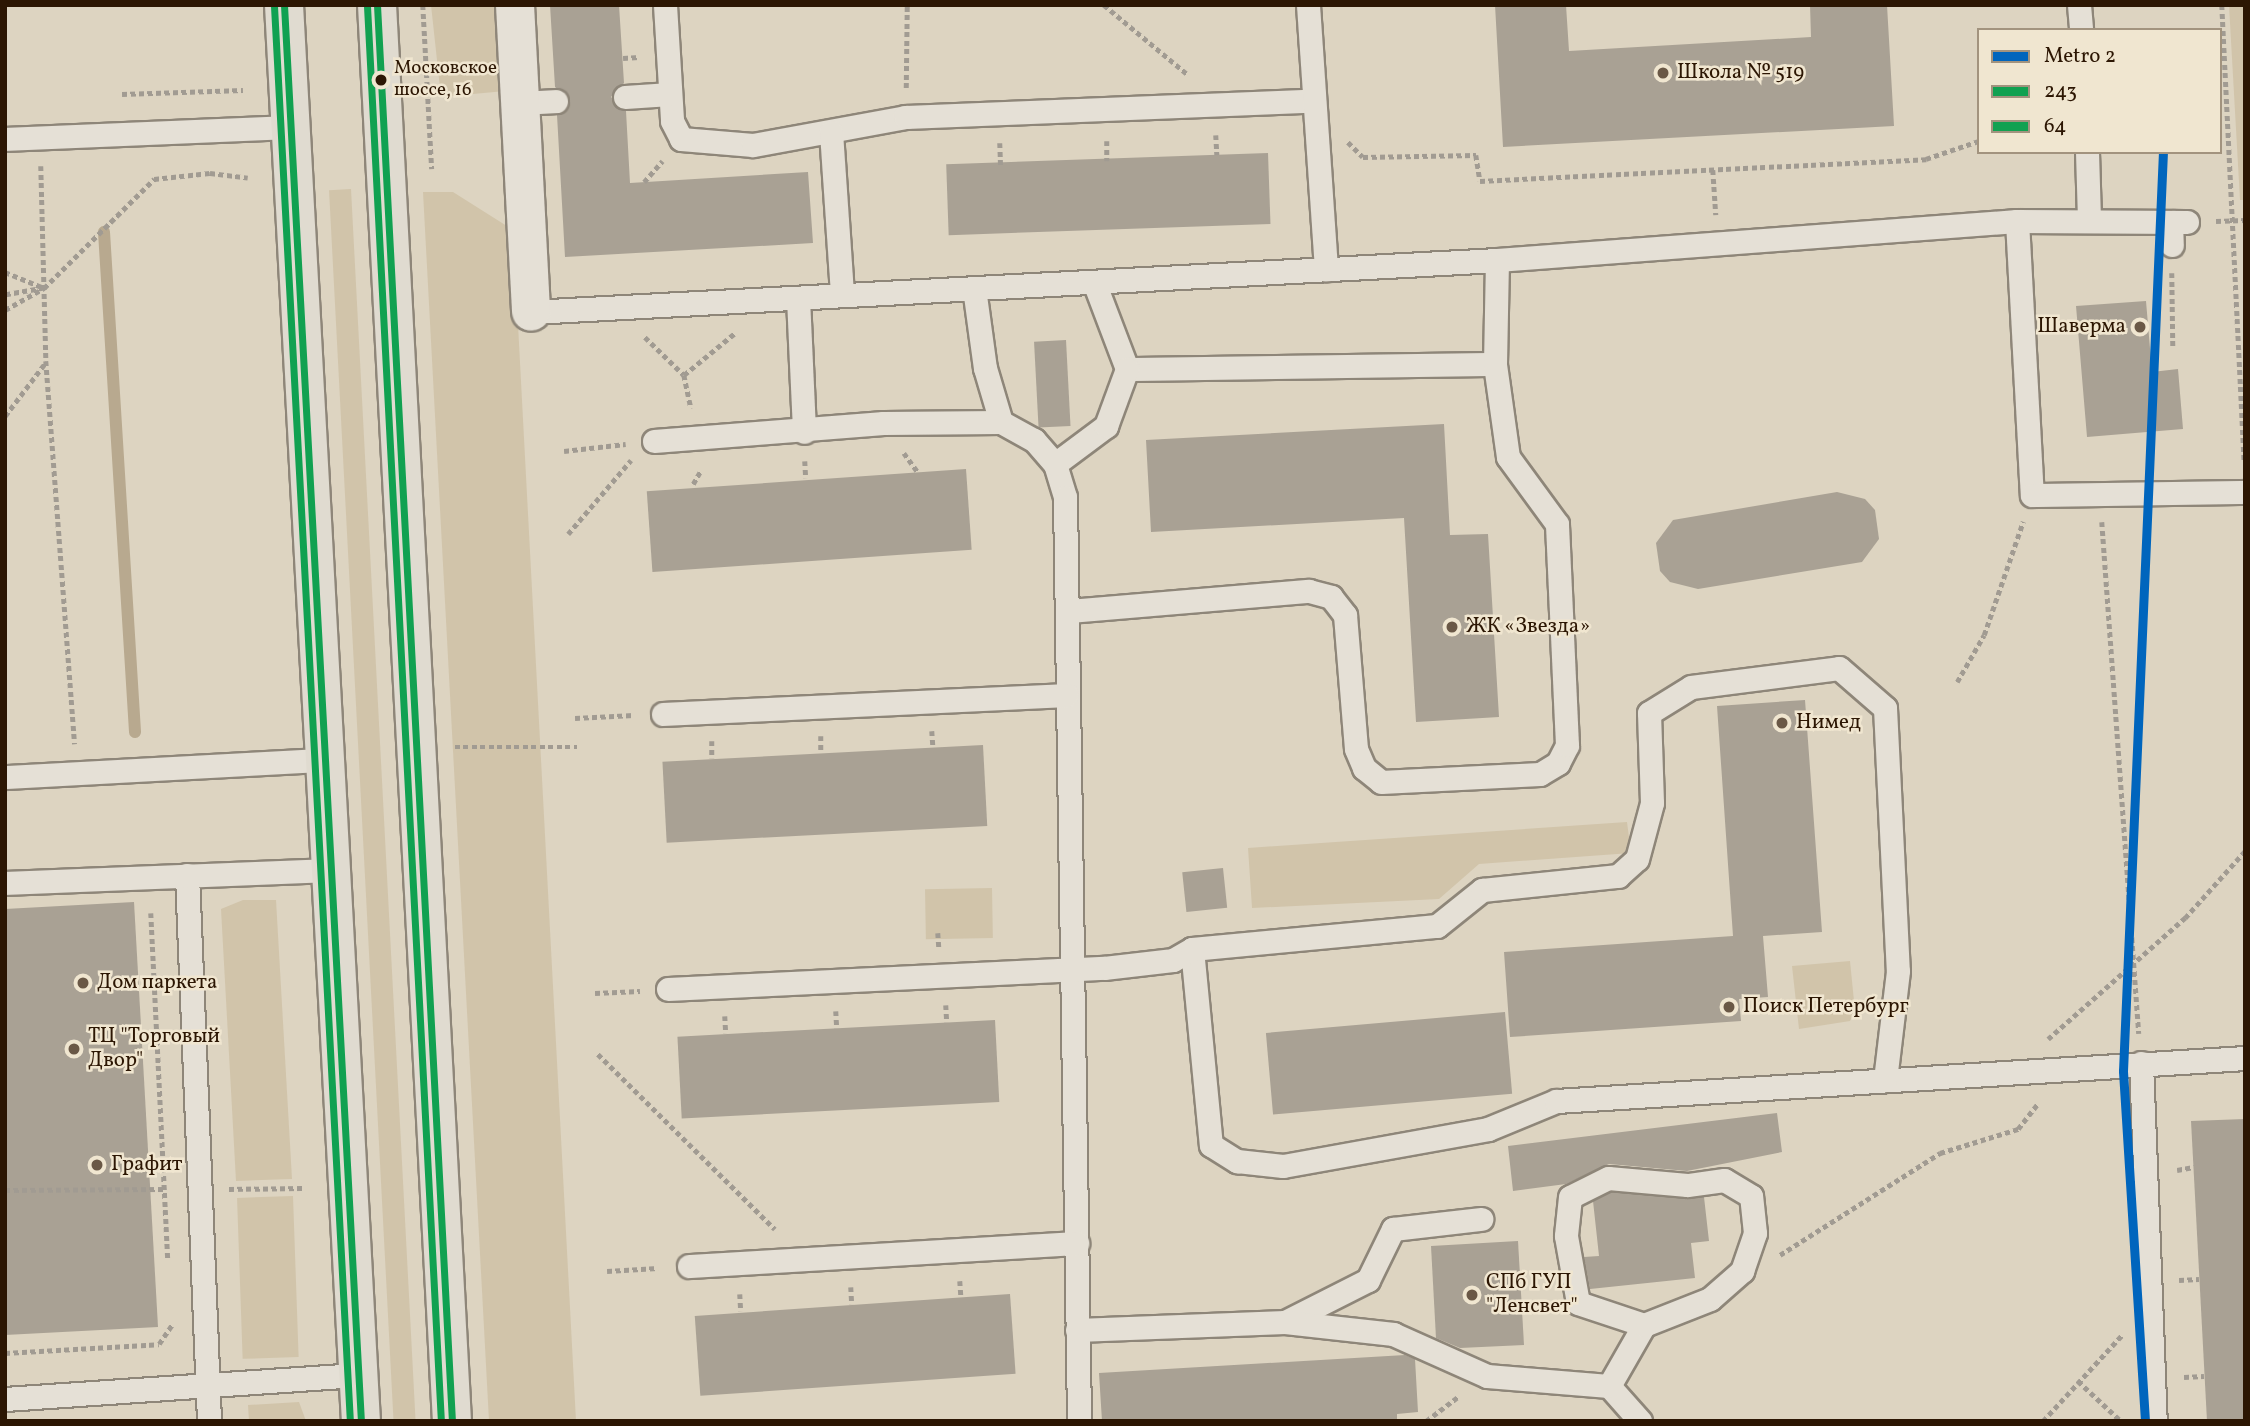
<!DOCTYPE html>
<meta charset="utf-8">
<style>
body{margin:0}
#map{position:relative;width:2250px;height:1426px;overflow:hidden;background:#ddd4c1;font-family:Vollkorn,serif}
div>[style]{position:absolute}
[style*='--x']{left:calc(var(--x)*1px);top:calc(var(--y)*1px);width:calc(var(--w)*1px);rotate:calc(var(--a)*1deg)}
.green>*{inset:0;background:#d1c4aa;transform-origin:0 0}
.stream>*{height:12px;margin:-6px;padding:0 6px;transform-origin:6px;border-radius:6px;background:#b8a98f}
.building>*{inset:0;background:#a9a194;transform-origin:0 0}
.path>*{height:4.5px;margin-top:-2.25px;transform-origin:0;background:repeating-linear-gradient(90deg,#a19b92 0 5px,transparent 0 8.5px)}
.roads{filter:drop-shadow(2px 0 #8e8679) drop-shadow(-2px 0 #8e8679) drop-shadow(0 2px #8e8679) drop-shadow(0 -2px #8e8679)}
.service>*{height:23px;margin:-11.5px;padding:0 11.5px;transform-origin:11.5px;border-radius:11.5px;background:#e5e0d6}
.minor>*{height:38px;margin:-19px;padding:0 19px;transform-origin:19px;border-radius:19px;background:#e5e0d6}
.primary>*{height:38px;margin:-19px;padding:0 19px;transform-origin:19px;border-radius:19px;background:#e0dbd0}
.bus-1>*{height:7px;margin:-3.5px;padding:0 3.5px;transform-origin:3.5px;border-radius:3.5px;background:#11a151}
.bus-2>*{height:7px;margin:-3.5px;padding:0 3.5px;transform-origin:3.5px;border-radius:3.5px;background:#11a151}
.metro-1>*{height:9px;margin:-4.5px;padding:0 4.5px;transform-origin:4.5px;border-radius:4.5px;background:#0065bd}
.dots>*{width:19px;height:19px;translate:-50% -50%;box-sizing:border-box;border:4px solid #f0e6d0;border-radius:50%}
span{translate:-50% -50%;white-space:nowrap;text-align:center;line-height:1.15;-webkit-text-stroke:5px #f0e6d0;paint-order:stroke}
.bus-label{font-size:19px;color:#2c1603}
.left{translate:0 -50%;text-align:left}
.poi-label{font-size:21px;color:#2c1603}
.right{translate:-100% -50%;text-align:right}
.frame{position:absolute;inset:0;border:7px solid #2c1603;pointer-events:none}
.legend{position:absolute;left:1977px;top:28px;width:245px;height:126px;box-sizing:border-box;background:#f0e6d0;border:2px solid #a2937e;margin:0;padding:9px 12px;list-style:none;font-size:21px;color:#2c1603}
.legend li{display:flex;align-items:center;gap:14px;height:35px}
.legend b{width:35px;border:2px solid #a2937e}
</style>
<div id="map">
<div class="green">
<div style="clip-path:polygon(431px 5px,501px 5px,505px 91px,441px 97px)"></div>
<div style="clip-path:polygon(2229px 5px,2245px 5px,2245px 200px,2240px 200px)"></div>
<div style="left:351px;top:189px;width:1234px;height:22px;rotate:87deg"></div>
<div style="clip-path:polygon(423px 192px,453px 192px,513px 230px,576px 1421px,489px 1421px)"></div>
<div style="clip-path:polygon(1627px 822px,1631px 853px,1479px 864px,1439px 899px,1252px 908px,1248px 848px)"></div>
<div style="left:992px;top:888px;width:50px;height:67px;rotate:89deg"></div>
<div style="clip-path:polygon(243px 900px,276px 900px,292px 1179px,236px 1181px,221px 909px)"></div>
<div style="clip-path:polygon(1850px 961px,1855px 1011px,1850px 1021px,1799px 1029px,1792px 966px)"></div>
<div style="left:293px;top:1196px;width:161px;height:56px;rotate:88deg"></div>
<div style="clip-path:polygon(299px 1402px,306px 1421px,249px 1421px,248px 1405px)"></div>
</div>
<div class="stream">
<div style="--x:104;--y:232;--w:501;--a:86.45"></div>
</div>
<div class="building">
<div style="clip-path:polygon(550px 5px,619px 5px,624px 83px,611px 97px,626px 111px,630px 183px,808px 172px,813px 243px,565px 257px,557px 115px,570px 100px,555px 87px)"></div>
<div style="clip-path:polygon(1495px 5px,1566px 5px,1569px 51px,1811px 37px,1810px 5px,1887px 5px,1894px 126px,1503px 147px)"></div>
<div style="left:1268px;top:153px;width:71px;height:322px;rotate:88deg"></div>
<div style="clip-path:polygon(2146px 301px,2152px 372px,2178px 369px,2183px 429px,2087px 437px,2076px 306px)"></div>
<div style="left:1066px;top:340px;width:86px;height:32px;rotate:87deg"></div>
<div style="clip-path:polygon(1444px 424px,1450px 535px,1488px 534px,1499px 717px,1416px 722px,1404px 518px,1151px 532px,1146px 440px)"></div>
<div style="left:966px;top:469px;width:81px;height:320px;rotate:86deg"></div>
<div style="clip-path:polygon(1837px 492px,1865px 499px,1875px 510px,1879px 539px,1862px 562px,1698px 589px,1670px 582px,1660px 571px,1656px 543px,1673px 520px)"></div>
<div style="clip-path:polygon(1805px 700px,1822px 932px,1763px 936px,1768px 997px,1739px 999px,1741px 1021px,1510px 1037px,1504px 952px,1733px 936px,1717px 706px)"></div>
<div style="left:983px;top:745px;width:81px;height:321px;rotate:87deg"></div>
<div style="left:1223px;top:868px;width:40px;height:41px;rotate:84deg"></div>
<div style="clip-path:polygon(134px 902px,158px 1327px,5px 1335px,5px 909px)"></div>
<div style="left:1505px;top:1012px;width:82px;height:240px;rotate:85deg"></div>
<div style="left:995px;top:1020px;width:82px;height:318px;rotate:87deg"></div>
<div style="clip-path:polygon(1777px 1113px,1782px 1152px,1687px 1171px,1609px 1164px,1566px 1184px,1513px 1191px,1508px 1146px)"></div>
<div style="clip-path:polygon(2245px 1119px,2245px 1421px,2207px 1421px,2191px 1121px)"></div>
<div style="clip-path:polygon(1611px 1192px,1704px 1197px,1709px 1241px,1691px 1243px,1695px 1278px,1590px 1289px,1584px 1257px,1599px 1256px,1593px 1201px)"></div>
<div style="clip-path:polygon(1518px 1241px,1524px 1345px,1460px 1348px,1436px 1338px,1431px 1246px)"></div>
<div style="left:1010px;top:1294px;width:80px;height:316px;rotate:86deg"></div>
<div style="clip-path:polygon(1405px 1355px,1415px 1359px,1418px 1412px,1397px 1414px,1397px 1421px,1102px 1421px,1099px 1373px)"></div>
</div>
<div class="path">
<div style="--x:423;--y:5;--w:164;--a:86.9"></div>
<div style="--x:1104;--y:5;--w:108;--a:39.7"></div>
<div style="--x:2222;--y:5;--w:457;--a:87.2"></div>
<div style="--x:623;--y:58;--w:16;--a:-4"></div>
<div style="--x:906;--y:88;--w:83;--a:-89.3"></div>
<div style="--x:122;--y:94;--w:121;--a:-1.9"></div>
<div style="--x:1216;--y:135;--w:20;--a:87"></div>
<div style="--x:1107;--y:141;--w:20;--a:90"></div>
<div style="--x:1348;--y:142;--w:21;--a:45"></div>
<div style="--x:1363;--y:157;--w:113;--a:-1"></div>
<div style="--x:1476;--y:155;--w:26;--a:81"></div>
<div style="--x:1480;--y:181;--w:447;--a:-2.8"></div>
<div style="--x:1926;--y:159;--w:56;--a:-18.8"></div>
<div style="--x:1000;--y:143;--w:23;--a:88"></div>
<div style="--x:41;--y:166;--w:195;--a:88.5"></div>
<div style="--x:46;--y:361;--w:384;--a:85.7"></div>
<div style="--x:1713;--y:170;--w:45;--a:86.2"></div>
<div style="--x:644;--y:182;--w:28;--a:-49"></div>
<div style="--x:2216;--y:221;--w:29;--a:-2"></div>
<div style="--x:5;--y:272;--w:42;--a:22.3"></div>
<div style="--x:44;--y:288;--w:40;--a:170"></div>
<div style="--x:2172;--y:273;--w:74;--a:89.2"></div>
<div style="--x:5;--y:310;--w:45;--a:-29.4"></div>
<div style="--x:44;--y:288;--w:155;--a:-44.7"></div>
<div style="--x:154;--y:179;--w:56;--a:-6.1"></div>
<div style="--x:210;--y:173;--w:38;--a:7"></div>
<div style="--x:645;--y:337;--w:54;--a:44.3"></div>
<div style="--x:684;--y:375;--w:34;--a:78"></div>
<div style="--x:684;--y:375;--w:66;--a:-39.5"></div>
<div style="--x:5;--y:416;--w:68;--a:-52.8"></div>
<div style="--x:564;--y:451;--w:62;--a:-6.4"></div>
<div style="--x:904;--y:453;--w:24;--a:54"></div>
<div style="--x:805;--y:461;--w:17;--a:87"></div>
<div style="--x:693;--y:484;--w:16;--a:-60"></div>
<div style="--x:2102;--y:522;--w:513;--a:85.87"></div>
<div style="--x:568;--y:534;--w:97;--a:-49.6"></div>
<div style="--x:1957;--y:682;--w:54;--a:-60.1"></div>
<div style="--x:1984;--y:635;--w:120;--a:-71"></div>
<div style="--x:575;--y:718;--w:59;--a:-2.9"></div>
<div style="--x:932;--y:731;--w:16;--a:86"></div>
<div style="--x:821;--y:736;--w:16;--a:90"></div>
<div style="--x:712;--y:741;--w:17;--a:90"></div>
<div style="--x:455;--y:747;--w:122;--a:0"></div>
<div style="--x:151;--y:913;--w:348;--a:87.2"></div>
<div style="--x:938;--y:933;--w:14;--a:86"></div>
<div style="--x:595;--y:993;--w:45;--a:-2.5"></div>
<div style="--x:946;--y:1005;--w:17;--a:87"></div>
<div style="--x:836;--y:1011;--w:17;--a:87"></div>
<div style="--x:725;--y:1016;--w:17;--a:87"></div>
<div style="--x:2048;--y:1039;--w:183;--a:-41.5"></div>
<div style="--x:2185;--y:918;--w:90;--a:-48.2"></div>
<div style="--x:598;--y:1054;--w:249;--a:44.7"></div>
<div style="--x:2177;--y:1170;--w:17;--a:-10"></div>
<div style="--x:229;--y:1189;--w:73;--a:-0.8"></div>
<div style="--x:5;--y:1190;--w:160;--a:-0.4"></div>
<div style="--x:1780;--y:1255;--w:190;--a:-32.5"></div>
<div style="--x:1940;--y:1153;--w:82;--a:-17.1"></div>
<div style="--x:2018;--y:1129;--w:33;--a:-52"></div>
<div style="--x:607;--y:1271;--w:51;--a:-3.4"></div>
<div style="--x:2179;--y:1280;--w:20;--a:-3"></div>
<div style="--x:960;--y:1281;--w:16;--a:86"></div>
<div style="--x:851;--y:1287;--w:17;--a:87"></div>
<div style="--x:740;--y:1294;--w:17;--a:87"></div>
<div style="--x:5;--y:1353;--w:154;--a:-3.3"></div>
<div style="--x:159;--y:1344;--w:23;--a:-56"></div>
<div style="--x:2184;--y:1377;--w:20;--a:-3"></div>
<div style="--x:2078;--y:1381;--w:59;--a:42.9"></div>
<div style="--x:1426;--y:1421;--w:41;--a:-37.1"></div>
<div style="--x:2043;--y:1421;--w:117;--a:-47.4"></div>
</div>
<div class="roads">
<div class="service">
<div style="--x:665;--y:5;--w:116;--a:86.5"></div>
<div style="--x:672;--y:121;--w:20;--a:63"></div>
<div style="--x:681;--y:139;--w:72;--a:4.8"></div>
<div style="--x:753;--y:145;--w:155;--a:-10.4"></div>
<div style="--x:905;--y:117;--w:405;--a:-2.3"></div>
<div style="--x:1308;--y:5;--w:265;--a:86.1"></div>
<div style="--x:2079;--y:5;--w:25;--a:85"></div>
<div style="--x:625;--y:97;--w:45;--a:-3.8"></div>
<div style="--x:521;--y:103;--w:35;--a:-3"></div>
<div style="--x:831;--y:132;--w:163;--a:86.1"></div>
<div style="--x:5;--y:139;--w:286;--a:-2.4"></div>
<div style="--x:2087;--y:152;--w:67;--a:88.3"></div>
<div style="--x:2017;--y:221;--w:274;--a:86.9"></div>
<div style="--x:2032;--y:495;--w:213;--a:-0.8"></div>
<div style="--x:2171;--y:222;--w:23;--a:88"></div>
<div style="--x:1094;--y:282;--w:93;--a:69.2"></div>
<div style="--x:1127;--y:369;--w:368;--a:-0.8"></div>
<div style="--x:974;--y:288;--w:81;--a:82.2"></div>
<div style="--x:985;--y:368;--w:56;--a:73.5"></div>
<div style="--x:1001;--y:422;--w:38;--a:29"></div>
<div style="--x:1034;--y:440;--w:32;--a:49"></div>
<div style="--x:1055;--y:464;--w:34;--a:73"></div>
<div style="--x:1065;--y:497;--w:924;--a:89.13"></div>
<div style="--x:798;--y:298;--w:134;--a:87.4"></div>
<div style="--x:531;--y:312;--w:967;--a:-3.08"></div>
<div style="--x:1497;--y:260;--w:521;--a:-4.29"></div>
<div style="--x:2017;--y:221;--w:170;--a:0.3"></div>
<div style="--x:654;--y:441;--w:230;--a:-4.5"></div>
<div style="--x:883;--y:423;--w:118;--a:-0.5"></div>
<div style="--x:1055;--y:464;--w:64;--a:-36.7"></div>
<div style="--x:1106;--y:426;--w:61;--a:-69.8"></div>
<div style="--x:1069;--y:611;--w:241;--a:-4.8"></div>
<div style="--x:1309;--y:591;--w:23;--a:15"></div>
<div style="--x:1331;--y:597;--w:23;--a:52"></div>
<div style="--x:1345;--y:615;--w:134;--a:85.3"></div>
<div style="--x:1356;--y:749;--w:21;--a:67"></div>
<div style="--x:1364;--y:768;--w:22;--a:39"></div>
<div style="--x:1381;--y:782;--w:159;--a:-2.9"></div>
<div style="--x:1540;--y:774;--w:21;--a:-31"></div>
<div style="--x:1558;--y:763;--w:20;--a:-63"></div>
<div style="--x:1567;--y:745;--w:221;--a:-92.6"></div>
<div style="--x:1557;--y:524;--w:83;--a:-126.2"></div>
<div style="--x:1508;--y:457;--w:94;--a:-98"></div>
<div style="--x:1495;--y:364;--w:104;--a:-88.9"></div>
<div style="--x:663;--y:714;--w:404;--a:-2.7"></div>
<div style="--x:5;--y:777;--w:318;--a:-3.1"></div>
<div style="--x:187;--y:875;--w:546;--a:87.69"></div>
<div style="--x:5;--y:883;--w:327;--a:-2.3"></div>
<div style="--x:1192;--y:949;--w:197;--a:84.5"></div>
<div style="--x:1211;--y:1145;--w:31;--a:32"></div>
<div style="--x:1237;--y:1161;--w:46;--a:6.2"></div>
<div style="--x:1283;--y:1166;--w:208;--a:-10.2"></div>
<div style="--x:1488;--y:1129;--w:74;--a:-22.4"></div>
<div style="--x:1556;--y:1101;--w:690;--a:-3.57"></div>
<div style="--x:668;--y:989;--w:437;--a:-2.8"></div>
<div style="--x:1104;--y:968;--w:69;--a:-6.6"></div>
<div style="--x:1173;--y:960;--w:22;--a:-30"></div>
<div style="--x:1192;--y:949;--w:246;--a:-5.4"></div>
<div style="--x:1437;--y:926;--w:58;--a:-38.7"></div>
<div style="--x:1482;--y:890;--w:137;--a:-5.9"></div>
<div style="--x:1618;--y:876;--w:25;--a:-42"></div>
<div style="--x:1637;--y:859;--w:58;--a:-75"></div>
<div style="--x:1652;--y:803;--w:90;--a:-91.9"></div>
<div style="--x:1649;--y:713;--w:49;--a:-31.8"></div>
<div style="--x:1691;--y:687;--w:149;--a:-7.3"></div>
<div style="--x:1839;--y:668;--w:61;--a:41"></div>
<div style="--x:1885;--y:708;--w:263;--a:87.2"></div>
<div style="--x:1898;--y:971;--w:110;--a:96.8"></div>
<div style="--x:2141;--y:1063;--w:358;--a:87.8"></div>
<div style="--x:689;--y:1266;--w:389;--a:-3.4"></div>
<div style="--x:1285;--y:1322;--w:93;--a:-26.8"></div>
<div style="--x:1368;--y:1280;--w:57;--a:-63.9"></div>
<div style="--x:1393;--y:1229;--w:89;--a:-6.5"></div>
<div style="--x:1077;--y:1330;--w:208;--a:-2.2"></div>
<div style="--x:1285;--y:1322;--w:109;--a:6.3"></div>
<div style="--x:1393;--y:1334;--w:103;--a:24.1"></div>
<div style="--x:1487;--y:1376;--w:122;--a:4.7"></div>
<div style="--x:1609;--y:1386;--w:47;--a:48.5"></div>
<div style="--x:1609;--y:1386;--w:70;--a:-60.2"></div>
<div style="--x:1644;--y:1325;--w:71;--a:-21.5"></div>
<div style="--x:1710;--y:1299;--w:43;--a:-41.2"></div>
<div style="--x:1742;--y:1271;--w:40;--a:-71.1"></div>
<div style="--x:1755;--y:1233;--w:37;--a:-96"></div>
<div style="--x:1751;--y:1196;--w:31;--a:-149"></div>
<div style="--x:1724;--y:1180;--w:37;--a:172"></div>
<div style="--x:1687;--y:1185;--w:79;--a:-174.9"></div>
<div style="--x:1608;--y:1178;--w:42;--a:153.4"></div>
<div style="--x:1570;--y:1197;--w:39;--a:96"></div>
<div style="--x:1566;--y:1236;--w:68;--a:79.8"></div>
<div style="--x:1578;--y:1303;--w:70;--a:18.4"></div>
<div style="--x:5;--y:1399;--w:355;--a:-3.9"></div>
</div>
<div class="minor">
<div style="--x:515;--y:5;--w:307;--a:87"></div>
</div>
<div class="primary">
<div style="--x:284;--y:5;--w:1418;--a:86.89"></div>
<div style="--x:377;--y:5;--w:1418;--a:86.97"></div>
</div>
</div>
<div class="bus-1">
<div style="--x:284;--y:5;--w:1418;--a:86.89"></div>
<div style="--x:377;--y:5;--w:1418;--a:86.97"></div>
</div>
<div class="bus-2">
<div style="--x:274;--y:6;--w:1417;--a:86.93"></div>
<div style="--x:367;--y:6;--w:1417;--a:87.01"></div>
</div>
<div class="metro-1">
<div style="--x:2145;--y:1421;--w:351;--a:-93.6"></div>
<div style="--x:2123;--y:1071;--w:920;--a:-87.51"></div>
</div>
<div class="dots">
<div style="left:1663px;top:73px;background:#6a5846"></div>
<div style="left:381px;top:80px;background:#2c1603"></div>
<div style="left:2140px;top:327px;background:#6a5846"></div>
<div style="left:1452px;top:627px;background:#6a5846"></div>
<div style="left:1782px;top:723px;background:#6a5846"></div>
<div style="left:83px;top:983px;background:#6a5846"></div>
<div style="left:1729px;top:1007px;background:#6a5846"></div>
<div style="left:74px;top:1049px;background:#6a5846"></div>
<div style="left:97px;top:1165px;background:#6a5846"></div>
<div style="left:1472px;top:1295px;background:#6a5846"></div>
</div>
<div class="bus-label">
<span class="left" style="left:394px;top:80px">Московское<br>шоссе, 16</span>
</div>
<div class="poi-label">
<span class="left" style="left:1677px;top:73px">Школа № 519</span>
<span class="right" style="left:2126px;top:327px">Шаверма</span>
<span class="left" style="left:1466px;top:627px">ЖК «Звезда»</span>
<span class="left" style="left:1796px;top:723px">Нимед</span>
<span class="left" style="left:97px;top:983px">Дом паркета</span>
<span class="left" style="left:1743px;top:1007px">Поиск Петербург</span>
<span class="left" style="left:88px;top:1049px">ТЦ "Торговый<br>Двор"</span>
<span class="left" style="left:111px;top:1165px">Графит</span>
<span class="left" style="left:1486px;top:1295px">СПб ГУП<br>"Ленсвет"</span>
</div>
<div class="frame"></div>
<ul class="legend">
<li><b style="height:9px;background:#0065bd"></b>Metro 2</li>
<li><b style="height:9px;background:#11a151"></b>243</li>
<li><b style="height:9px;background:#11a151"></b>64</li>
</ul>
</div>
